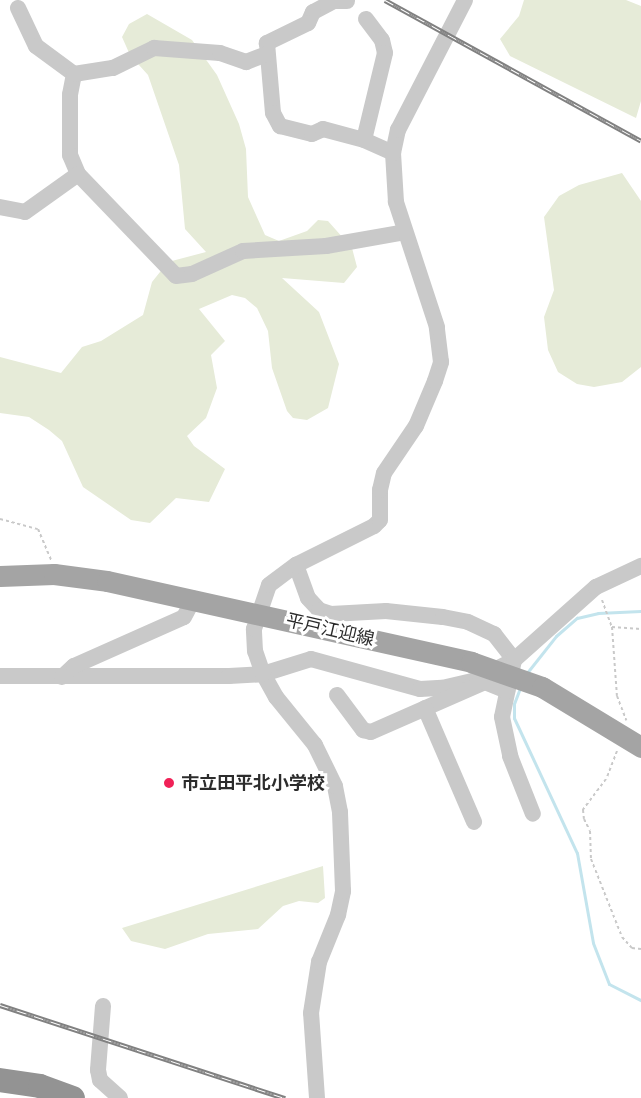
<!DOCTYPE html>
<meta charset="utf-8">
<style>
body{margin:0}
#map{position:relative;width:641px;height:1098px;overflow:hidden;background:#fff;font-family:Raleway,"Noto Sans JP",sans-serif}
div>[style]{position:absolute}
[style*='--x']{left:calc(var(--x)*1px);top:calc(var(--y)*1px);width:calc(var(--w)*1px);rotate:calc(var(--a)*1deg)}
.green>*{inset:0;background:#e6ebd8}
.stream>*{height:3px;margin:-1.5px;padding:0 1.5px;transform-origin:1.5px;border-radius:1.5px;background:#c3e4ed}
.path>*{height:2px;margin-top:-1px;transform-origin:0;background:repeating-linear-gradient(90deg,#c9c9c9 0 3px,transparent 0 6px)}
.minor>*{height:16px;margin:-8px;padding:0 8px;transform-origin:8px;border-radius:8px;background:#c9c9c9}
.major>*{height:21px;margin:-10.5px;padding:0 10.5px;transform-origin:10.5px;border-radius:10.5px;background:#a4a4a4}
.highway>*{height:24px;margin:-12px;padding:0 12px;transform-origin:12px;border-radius:12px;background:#939393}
.rail>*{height:5px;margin-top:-2.5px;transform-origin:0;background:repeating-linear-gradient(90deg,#fff 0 9px,#818181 0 18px);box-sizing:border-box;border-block:2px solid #818181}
.dots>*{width:16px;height:16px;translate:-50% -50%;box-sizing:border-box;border:3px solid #fff;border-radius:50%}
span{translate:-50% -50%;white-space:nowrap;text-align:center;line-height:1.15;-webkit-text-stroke:6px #fff;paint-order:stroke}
.street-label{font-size:18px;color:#2c2c2c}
.poi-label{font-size:18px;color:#2c2c2c;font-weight:700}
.left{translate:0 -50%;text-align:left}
</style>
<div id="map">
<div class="green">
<div style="clip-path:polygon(524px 0,626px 0,641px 6px,641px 101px,636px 118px,510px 56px,500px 39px,519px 16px)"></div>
<div style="clip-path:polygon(147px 14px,192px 40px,217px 75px,239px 124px,246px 149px,248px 197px,265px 235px,279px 241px,307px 231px,318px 220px,328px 221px,352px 248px,357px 267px,344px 283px,282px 278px,319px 312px,339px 364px,328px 408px,307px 420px,293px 418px,287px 411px,272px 368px,268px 331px,257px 308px,245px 298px,232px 295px,199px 309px,225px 341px,211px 355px,217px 388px,206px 418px,187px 436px,194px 446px,225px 469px,209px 502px,176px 498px,150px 523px,131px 520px,83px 487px,62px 441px,49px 430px,29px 417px,0 413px,0 357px,61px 373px,82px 347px,101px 341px,143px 315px,152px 282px,168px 262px,206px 252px,185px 229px,179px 165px,148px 75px,130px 55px,122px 37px,129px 24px)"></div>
<div style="clip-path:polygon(622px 173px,641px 201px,641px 367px,622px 382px,594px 387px,577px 384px,558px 372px,548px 350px,544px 317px,554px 290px,544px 217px,559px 196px,579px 185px)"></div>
<div style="clip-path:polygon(323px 866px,325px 898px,318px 903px,299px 901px,283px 906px,258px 929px,208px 934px,165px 949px,131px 941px,122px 928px)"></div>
</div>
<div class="stream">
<div style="--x:526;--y:674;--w:48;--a:-51.7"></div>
<div style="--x:556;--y:636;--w:28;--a:-41"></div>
<div style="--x:577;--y:618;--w:22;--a:-13"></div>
<div style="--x:598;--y:613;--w:43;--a:-2.7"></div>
<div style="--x:520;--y:688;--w:17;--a:111"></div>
<div style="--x:514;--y:704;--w:14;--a:90"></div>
<div style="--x:514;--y:718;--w:149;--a:65"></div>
<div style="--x:577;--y:853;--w:91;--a:79.9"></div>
<div style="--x:593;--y:943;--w:44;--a:68.7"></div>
<div style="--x:609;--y:984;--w:36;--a:27"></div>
</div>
<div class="path">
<div style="--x:0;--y:519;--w:39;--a:15"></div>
<div style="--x:38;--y:529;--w:34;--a:67"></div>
<div style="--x:602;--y:600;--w:29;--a:70"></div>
<div style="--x:612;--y:627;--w:69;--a:85.9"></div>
<div style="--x:617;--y:696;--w:26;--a:69"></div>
<div style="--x:612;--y:627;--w:29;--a:4"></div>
<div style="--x:617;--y:751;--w:30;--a:111"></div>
<div style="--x:606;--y:779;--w:39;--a:127"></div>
<div style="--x:583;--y:810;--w:9;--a:84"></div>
<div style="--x:584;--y:819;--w:13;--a:63"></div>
<div style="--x:590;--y:831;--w:28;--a:88"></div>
<div style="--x:591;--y:859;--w:84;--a:68.3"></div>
<div style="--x:622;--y:937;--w:15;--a:48"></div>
<div style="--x:632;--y:948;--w:9;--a:6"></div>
</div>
<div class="minor">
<div style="--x:347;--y:1;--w:13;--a:180"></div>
<div style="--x:334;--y:1;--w:24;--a:152"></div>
<div style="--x:313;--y:12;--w:12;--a:114"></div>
<div style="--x:308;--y:23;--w:46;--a:154"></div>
<div style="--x:267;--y:43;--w:70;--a:85.1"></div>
<div style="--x:273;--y:113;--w:15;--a:62"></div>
<div style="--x:280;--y:126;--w:33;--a:14"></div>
<div style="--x:312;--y:134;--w:12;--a:-24"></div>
<div style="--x:323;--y:129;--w:42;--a:15"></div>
<div style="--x:18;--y:8;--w:42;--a:64.7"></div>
<div style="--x:36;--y:46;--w:47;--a:36.4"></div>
<div style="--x:74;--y:74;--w:21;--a:101"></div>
<div style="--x:70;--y:95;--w:60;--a:90"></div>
<div style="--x:70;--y:155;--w:21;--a:67"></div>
<div style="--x:78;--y:174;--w:141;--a:46.1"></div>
<div style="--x:176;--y:276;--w:16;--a:-7"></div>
<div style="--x:192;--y:274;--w:56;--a:-24.3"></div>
<div style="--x:243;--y:251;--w:83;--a:-3.4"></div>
<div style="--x:326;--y:246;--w:80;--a:-10"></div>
<div style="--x:366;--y:19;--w:26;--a:53"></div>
<div style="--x:382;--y:40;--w:13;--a:77"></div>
<div style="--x:385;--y:53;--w:89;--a:103.6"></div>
<div style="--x:364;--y:140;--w:32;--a:24"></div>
<div style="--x:74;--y:74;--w:39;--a:-9"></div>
<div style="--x:113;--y:68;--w:46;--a:-26"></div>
<div style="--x:154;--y:48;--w:66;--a:4.3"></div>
<div style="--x:220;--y:53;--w:28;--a:19"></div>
<div style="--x:246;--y:62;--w:22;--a:-21"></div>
<div style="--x:0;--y:207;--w:25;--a:11"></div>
<div style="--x:25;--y:212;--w:65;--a:-35.6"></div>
<div style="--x:296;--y:565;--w:35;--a:70"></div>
<div style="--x:308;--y:598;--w:16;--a:47"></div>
<div style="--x:319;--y:610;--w:13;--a:18"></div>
<div style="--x:331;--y:614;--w:55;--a:-3.1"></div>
<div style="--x:386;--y:611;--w:57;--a:6"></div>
<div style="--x:443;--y:617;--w:25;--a:11"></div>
<div style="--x:468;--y:622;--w:29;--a:25"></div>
<div style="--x:494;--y:634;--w:33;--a:52"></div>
<div style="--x:514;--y:660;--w:58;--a:101.9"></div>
<div style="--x:502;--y:717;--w:40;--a:78"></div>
<div style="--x:510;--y:756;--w:62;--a:68.4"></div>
<div style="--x:0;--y:676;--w:229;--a:0"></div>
<div style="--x:229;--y:676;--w:34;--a:-3"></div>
<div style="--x:263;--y:674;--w:50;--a:-17.4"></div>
<div style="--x:311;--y:659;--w:113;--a:15.4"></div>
<div style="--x:420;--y:689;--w:22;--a:-3"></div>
<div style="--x:442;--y:688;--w:32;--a:-13"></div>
<div style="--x:473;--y:681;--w:46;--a:-27.1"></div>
<div style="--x:514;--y:660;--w:110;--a:-41.7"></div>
<div style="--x:596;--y:587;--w:50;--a:-25"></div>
<div style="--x:62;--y:677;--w:16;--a:-43"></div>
<div style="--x:74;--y:666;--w:120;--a:-24"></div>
<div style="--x:184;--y:617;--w:21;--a:-62"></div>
<div style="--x:337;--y:695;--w:44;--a:53.4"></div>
<div style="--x:363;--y:730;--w:8;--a:14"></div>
<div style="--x:371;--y:732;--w:124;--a:-23.7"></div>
<div style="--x:485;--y:682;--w:24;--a:22"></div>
<div style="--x:425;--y:708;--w:124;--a:66.7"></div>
<div style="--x:103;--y:1006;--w:64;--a:94.5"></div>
<div style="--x:98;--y:1070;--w:10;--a:79"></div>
<div style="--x:100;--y:1080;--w:27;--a:42"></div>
<div style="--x:317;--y:1098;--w:85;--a:-94"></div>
<div style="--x:311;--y:1013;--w:52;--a:-81.1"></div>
<div style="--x:319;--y:962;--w:51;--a:-68"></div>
<div style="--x:338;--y:915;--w:25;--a:-78"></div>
<div style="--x:343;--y:891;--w:79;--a:-92.2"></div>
<div style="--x:340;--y:812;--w:26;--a:-101"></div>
<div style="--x:335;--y:786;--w:46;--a:-116"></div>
<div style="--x:315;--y:745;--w:62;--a:-129.1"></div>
<div style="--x:276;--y:697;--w:26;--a:-119"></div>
<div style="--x:263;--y:674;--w:24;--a:-109"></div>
<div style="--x:255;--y:651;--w:22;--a:-93"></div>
<div style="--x:254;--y:629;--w:46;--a:-71.2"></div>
<div style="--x:269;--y:585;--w:34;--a:-37"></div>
<div style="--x:296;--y:565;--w:87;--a:-26.6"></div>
<div style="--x:374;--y:526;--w:8;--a:-45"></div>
<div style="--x:380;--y:520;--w:30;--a:-90"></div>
<div style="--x:380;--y:490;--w:17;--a:-77"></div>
<div style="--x:384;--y:473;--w:57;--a:-55.8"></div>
<div style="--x:416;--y:426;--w:49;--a:-67.1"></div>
<div style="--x:435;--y:381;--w:20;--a:-72"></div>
<div style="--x:441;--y:362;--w:35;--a:-97"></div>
<div style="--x:437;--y:327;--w:132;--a:-108.2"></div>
<div style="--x:396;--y:202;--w:49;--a:-93.5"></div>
<div style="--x:393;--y:153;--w:24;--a:-78"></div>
<div style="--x:398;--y:130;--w:146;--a:-62.7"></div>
</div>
<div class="major">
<div style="--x:0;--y:576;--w:54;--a:-2.1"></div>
<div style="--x:54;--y:574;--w:53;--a:7.5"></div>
<div style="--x:107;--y:581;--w:373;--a:12.5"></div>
<div style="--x:471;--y:662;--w:75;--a:19.4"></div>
<div style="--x:542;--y:687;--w:116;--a:31.2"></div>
</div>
<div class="highway">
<div style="--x:0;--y:1080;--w:40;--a:8.5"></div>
<div style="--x:40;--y:1086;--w:35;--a:20"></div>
</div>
<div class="rail">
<div style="--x:385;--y:0;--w:292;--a:28.8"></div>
<div style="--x:0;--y:1005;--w:300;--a:18.1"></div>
</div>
<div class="dots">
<div style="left:169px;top:783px;background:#f02157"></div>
</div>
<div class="street-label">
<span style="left:330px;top:630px;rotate:13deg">平戸江迎線</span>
</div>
<div class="poi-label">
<span class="left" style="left:181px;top:783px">市立田平北小学校</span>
</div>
</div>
